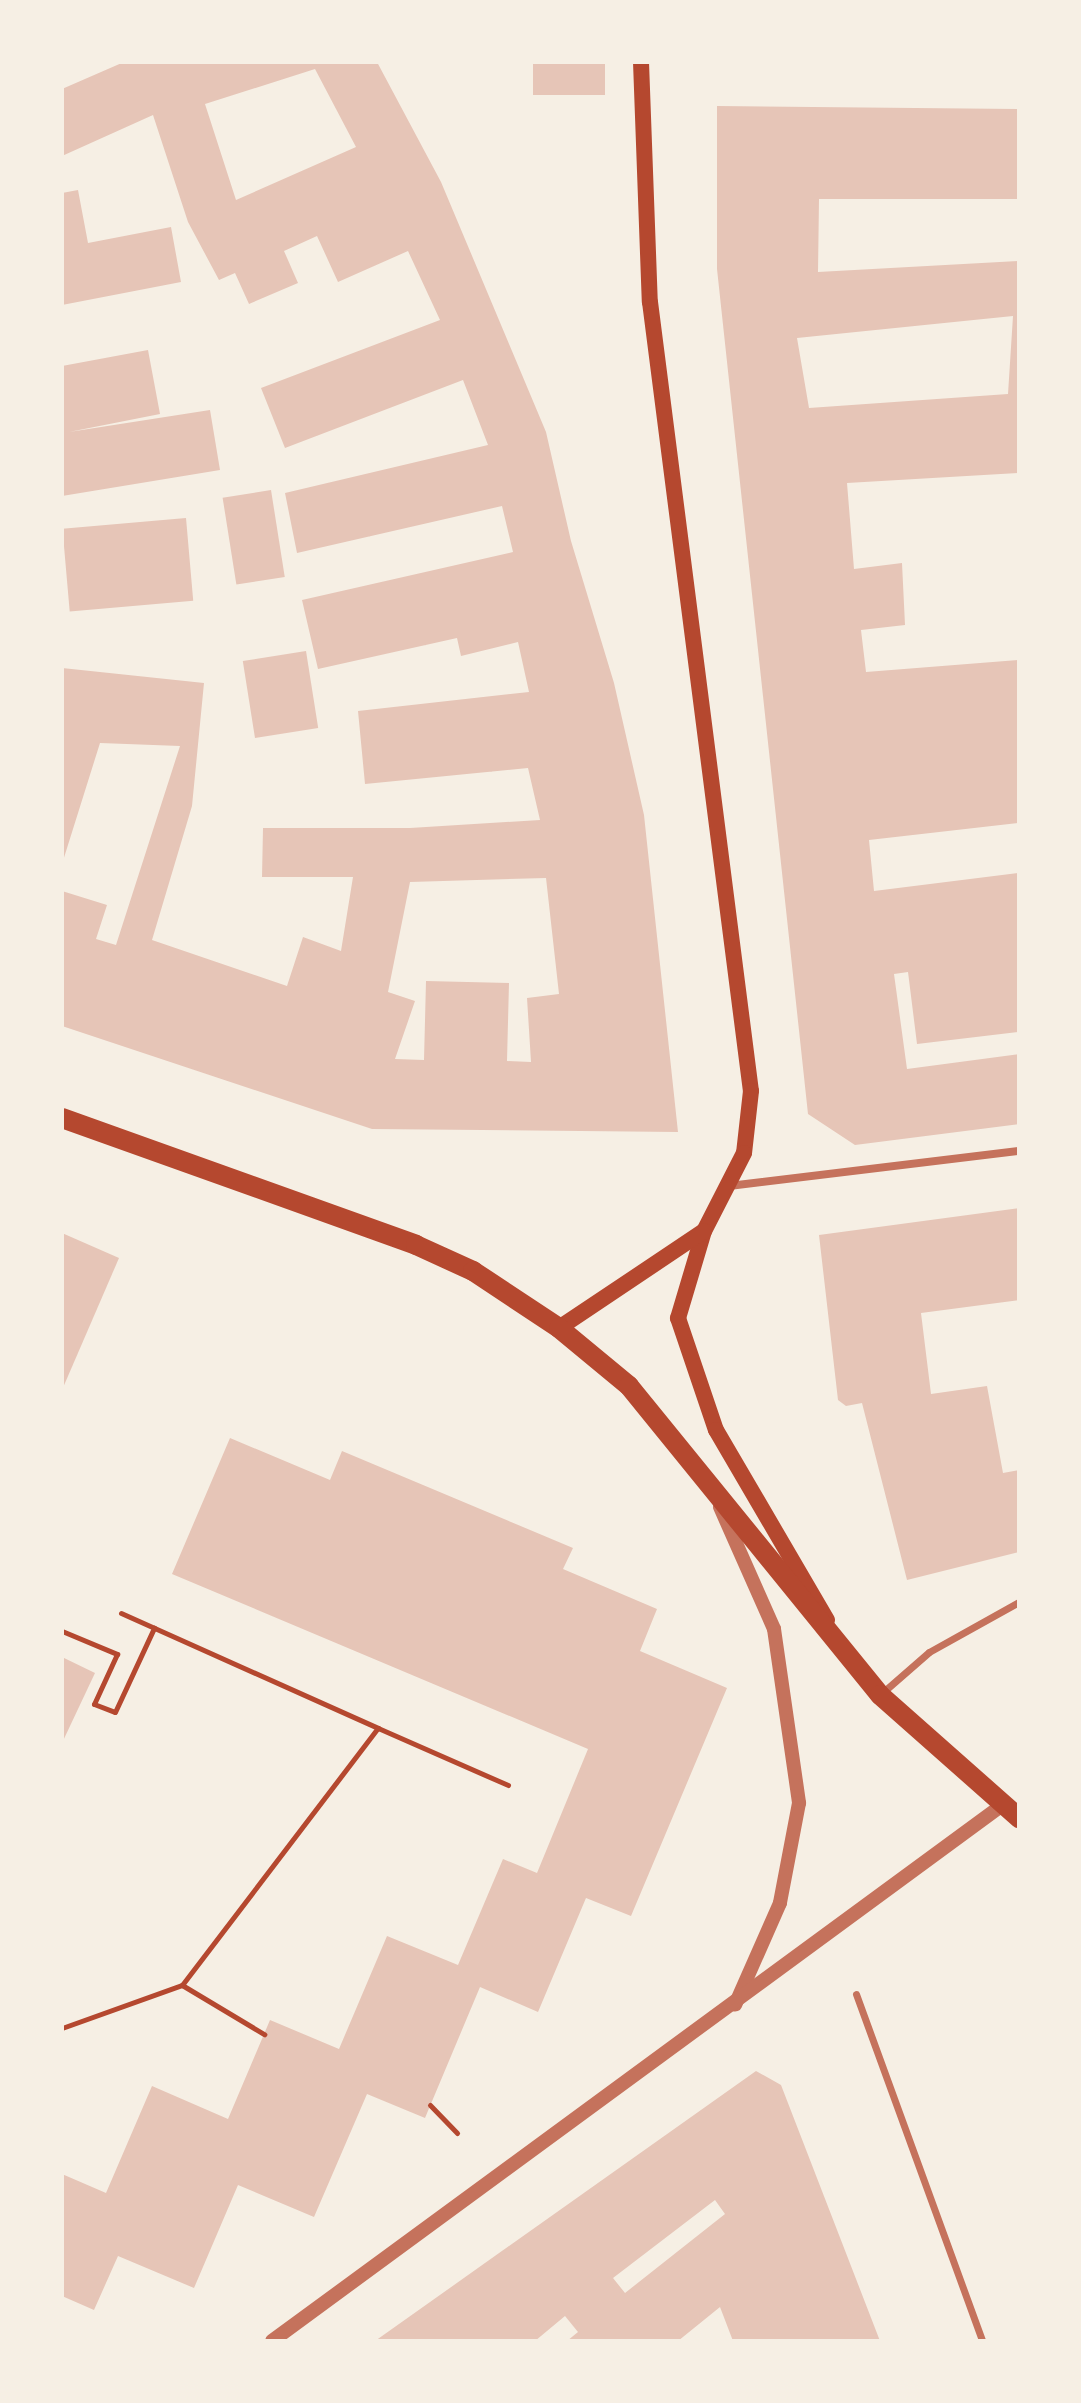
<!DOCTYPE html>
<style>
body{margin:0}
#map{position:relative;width:1081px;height:2403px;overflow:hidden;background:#f6efe4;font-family:Commissioner,sans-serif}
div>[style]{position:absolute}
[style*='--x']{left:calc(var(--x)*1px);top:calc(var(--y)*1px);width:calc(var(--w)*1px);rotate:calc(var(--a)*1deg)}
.building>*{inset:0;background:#e6c5b7;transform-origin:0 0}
.path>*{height:5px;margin:-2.5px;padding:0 2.5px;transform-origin:2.5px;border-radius:2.5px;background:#b5482f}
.pedestrian>*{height:7px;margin:-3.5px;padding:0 3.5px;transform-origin:3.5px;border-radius:3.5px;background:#c5725c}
.minor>*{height:8px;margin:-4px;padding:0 4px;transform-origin:4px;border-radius:4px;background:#c5725c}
.tertiary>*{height:14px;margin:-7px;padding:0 7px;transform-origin:7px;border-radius:7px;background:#c5725c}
.secondary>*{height:16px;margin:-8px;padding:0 8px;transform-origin:8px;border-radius:8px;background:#b5482f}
.primary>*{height:20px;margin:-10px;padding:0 10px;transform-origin:10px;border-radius:10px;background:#b5482f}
span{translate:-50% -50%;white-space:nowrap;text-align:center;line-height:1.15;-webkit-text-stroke:6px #f6efe4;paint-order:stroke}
.frame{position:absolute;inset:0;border:64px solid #f6efe4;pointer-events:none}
</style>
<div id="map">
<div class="building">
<div style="clip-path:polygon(evenodd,124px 62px,377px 62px,441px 182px,546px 432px,571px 541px,614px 683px,644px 815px,678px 1132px,372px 1129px,62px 1026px,62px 891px,107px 905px,96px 939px,116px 945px,180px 746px,100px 743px,62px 864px,62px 668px,204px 683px,192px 806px,152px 940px,287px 986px,303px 937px,341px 951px,353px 877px,262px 877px,263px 828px,410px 828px,540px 820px,528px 768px,365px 784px,358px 711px,529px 692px,518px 642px,461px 656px,457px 638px,318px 669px,302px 600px,513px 552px,502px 506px,297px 553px,285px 493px,488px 445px,463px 380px,285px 448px,261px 388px,440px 320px,408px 251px,338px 282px,317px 236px,284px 251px,298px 283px,249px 304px,235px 273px,219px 280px,188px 222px,153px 115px,62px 156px,62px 89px,124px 62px,315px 69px,356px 147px,236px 200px,205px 104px,315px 69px,124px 62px,546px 878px,559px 994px,527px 998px,531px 1062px,507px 1061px,509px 983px,426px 981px,424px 1060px,395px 1059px,415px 1001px,388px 992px,410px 882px,546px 878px)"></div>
<div style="left:533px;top:62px;width:72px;height:33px"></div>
<div style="clip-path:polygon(evenodd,717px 106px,1019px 109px,1019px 199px,819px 199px,818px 272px,1019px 261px,1019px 473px,847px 483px,854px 569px,902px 563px,905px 625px,861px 630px,866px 672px,1019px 660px,1019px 823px,869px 840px,874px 891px,1019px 873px,1019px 1032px,917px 1044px,908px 972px,894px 974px,907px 1069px,1019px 1054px,1019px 1124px,855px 1145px,808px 1114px,717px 269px,717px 106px,1013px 316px,1008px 394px,809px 408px,797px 338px,1013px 316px)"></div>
<div style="clip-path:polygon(78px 190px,88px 243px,171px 227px,181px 282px,62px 305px,62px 193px)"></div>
<div style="clip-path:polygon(148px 350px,160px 414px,69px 432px,210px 410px,220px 470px,62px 496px,62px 366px)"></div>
<div style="left:271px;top:490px;width:88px;height:49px;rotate:81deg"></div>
<div style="left:186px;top:518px;width:83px;height:124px;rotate:85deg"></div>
<div style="left:306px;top:651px;width:78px;height:64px;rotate:81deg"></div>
<div style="clip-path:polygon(1019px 1208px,1019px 1300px,921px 1313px,931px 1394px,987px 1386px,1003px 1473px,1019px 1470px,1019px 1552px,907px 1580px,862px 1403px,846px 1406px,838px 1400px,819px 1235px)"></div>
<div style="clip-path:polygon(62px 1233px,119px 1258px,62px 1390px)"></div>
<div style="clip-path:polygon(230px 1438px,330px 1480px,342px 1451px,573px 1548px,563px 1569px,657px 1609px,640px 1651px,727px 1688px,631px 1916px,586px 1898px,538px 2012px,480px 1987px,425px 2118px,367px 2094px,314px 2217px,238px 2185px,194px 2288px,118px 2256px,94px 2310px,62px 2296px,62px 2174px,106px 2193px,152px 2086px,228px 2119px,270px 2020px,339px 2049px,387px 1936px,458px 1965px,503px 1859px,537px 1873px,588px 1749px,172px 1574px)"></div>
<div style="clip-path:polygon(62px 1657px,95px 1673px,62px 1743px)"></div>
<div style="clip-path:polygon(evenodd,756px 2071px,781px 2085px,880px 2341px,733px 2341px,720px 2307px,678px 2341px,567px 2341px,578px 2332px,565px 2316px,535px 2341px,375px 2341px,756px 2071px,715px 2200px,725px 2214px,625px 2293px,613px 2278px,715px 2200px)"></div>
</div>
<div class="path">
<div style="--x:121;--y:1613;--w:282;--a:24.1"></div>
<div style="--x:62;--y:1631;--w:60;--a:22.7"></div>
<div style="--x:117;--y:1654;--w:55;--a:114.7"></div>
<div style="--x:94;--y:1704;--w:22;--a:21"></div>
<div style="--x:115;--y:1712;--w:93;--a:-65.1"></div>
<div style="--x:182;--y:1985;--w:323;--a:-52.7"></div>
<div style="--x:378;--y:1728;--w:142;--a:23.7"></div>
<div style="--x:62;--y:2028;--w:127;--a:-19.7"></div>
<div style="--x:182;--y:1985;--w:96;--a:30.9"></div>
<div style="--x:430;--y:2105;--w:39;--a:46"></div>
</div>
<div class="pedestrian">
<div style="--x:882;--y:1693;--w:62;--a:-41.1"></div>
<div style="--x:929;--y:1652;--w:103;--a:-29.1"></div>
<div style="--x:856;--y:1994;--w:369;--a:70"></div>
</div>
<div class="minor">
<div style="--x:729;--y:1186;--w:292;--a:-6.9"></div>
</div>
<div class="tertiary">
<div style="--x:720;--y:1507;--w:133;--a:66.1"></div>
<div style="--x:774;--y:1629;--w:176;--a:81.8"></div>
<div style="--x:799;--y:1803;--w:102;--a:100.8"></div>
<div style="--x:780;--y:1903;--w:111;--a:113.8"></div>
<div style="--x:272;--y:2341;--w:904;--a:-36.27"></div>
</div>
<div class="secondary">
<div style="--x:641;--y:62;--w:240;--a:87.9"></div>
<div style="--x:650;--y:302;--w:795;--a:82.71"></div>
<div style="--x:751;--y:1091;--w:62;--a:96.4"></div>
<div style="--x:744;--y:1153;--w:88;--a:117.1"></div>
<div style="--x:704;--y:1231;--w:91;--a:106.6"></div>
<div style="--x:678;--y:1318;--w:118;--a:71.3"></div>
<div style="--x:716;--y:1430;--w:220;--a:59.7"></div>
<div style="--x:559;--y:1328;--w:174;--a:-33.8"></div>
</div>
<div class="primary">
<div style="--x:62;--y:1118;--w:376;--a:19.7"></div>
<div style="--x:416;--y:1245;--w:63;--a:24.5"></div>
<div style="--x:473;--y:1271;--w:103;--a:33.5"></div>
<div style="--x:559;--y:1328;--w:91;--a:39.6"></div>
<div style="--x:629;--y:1386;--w:398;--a:50.9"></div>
<div style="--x:880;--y:1695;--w:186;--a:41.5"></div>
</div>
<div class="frame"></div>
</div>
